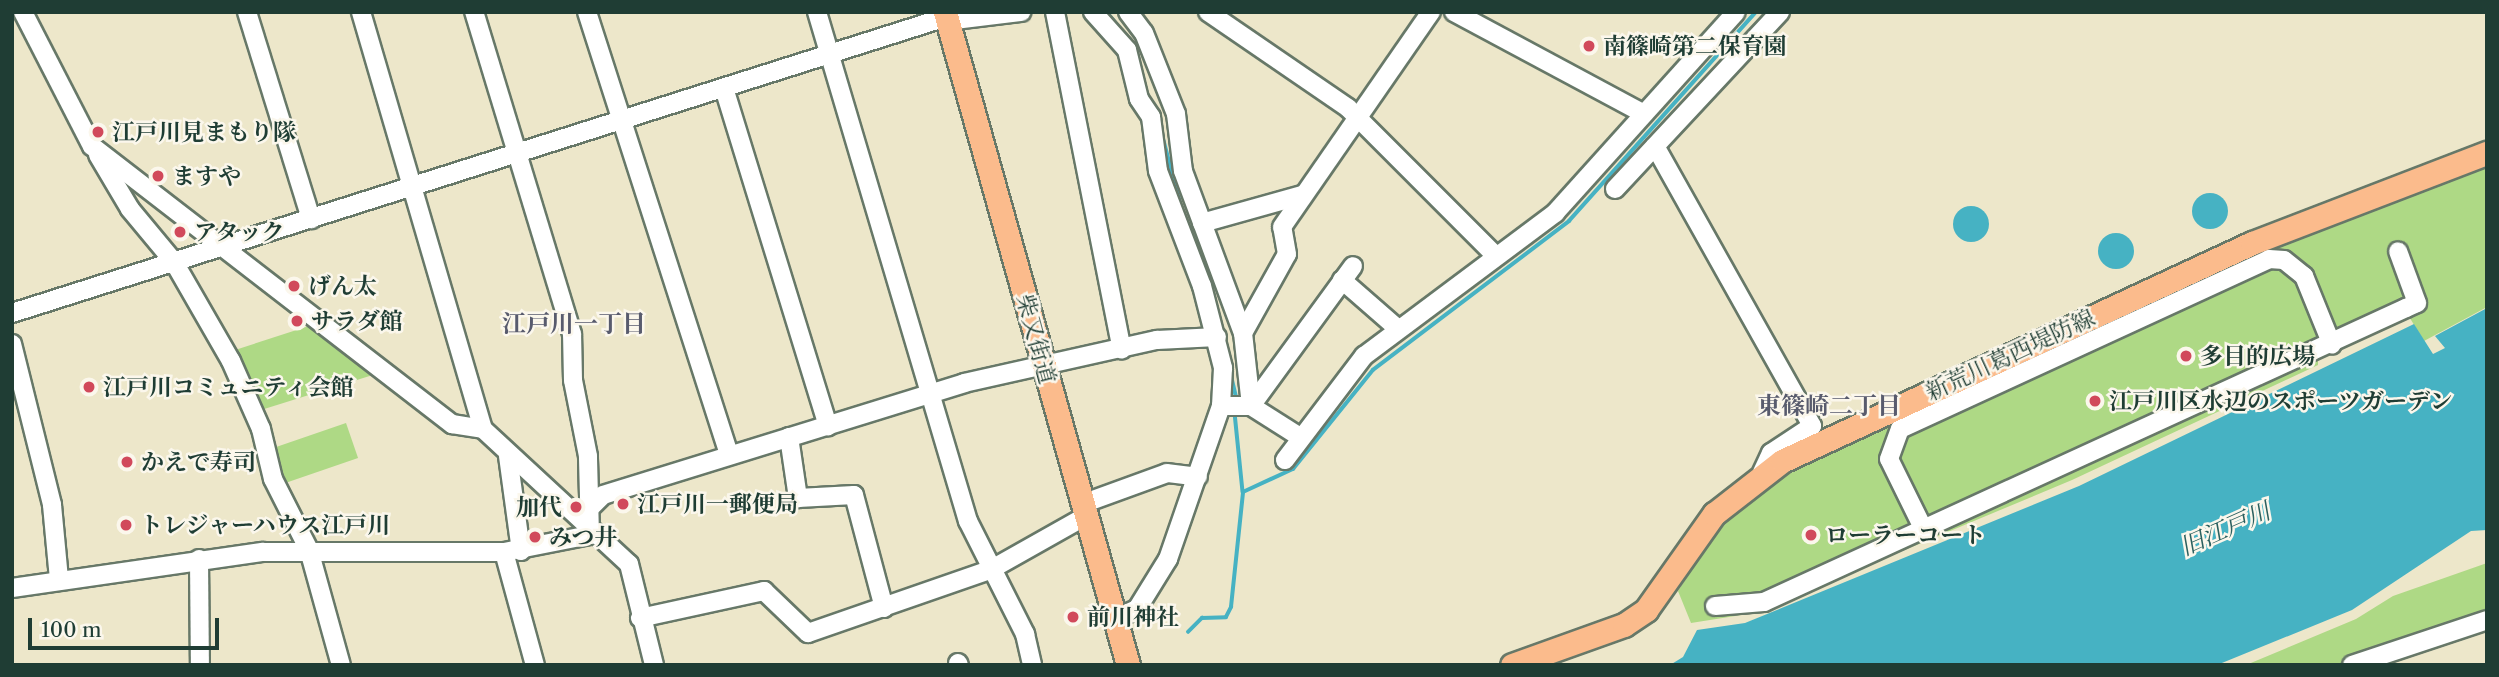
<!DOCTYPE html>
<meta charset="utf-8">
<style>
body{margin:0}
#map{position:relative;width:2499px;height:677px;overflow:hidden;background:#ede7ca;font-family:"Libre Caslon Text","Noto Serif JP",serif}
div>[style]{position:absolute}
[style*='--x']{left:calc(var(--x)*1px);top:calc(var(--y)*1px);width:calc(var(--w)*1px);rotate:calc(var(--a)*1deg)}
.green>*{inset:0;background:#aed985;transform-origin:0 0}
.water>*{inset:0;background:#46b2c3}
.round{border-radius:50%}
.stream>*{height:3.5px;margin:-1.75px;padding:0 1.75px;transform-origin:1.75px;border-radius:1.75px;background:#46b2c3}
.roads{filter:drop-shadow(2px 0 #677868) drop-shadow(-2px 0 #677868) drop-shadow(0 2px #677868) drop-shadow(0 -2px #677868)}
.minor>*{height:18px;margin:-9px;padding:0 9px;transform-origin:9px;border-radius:9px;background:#fff}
.major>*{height:23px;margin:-11.5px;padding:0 11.5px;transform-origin:11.5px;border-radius:11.5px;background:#fbbb8c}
.dots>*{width:19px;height:19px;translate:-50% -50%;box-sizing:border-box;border:4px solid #fbf7ec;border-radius:50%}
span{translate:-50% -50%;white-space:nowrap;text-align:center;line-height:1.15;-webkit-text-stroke:5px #fbf7ec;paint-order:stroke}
.poi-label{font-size:23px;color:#1f3d34;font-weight:700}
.left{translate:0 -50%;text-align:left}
.right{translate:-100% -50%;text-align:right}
.street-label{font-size:23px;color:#1f3d34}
.neighbourhood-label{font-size:24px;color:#585b6d;font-weight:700}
.water-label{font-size:24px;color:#2b605f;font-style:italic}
.frame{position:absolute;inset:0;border:14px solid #1f3d34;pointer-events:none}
.scale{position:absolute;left:28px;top:618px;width:191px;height:32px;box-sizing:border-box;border:4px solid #1f3d34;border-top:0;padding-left:9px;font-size:21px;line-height:24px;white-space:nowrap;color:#1f3d34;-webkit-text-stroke:5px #fbf7ec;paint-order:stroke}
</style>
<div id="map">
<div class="green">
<div style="clip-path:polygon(2487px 167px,2487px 307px,2424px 341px,2408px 315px,2318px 359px,2318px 365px,2072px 480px,1754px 613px,1691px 623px,1678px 591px,1702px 553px,1728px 520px,1784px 476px,2294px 239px)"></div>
<div style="clip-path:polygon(312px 325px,376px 374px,261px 410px,232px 351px)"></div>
<div style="left:346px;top:423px;width:37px;height:80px;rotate:71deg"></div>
<div style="clip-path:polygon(2487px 563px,2487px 615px,2338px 665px,2246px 665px,2356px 619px,2393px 596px)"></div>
</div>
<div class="water">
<div class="round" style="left:2192px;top:193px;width:36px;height:36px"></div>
<div class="round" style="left:1953px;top:206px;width:36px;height:36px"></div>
<div class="round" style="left:2098px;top:233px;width:36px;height:36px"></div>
<div style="clip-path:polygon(2487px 308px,2487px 530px,2471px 531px,2352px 610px,2217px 665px,1670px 665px,1683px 657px,1697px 630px,1745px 623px,2079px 486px,2414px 324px,2433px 354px,2445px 348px,2435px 336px)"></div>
</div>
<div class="stream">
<div style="--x:1107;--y:12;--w:46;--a:51.1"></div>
<div style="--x:1136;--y:48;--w:14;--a:78"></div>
<div style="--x:1159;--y:122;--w:86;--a:75.2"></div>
<div style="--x:1209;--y:281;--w:121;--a:76.7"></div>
<div style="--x:1235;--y:413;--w:79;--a:84.2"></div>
<div style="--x:1188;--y:632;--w:20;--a:-45"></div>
<div style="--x:1202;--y:618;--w:24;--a:-2"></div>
<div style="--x:1226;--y:617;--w:11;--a:-63"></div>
<div style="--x:1231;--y:607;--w:116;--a:-84"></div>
<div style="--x:1243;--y:492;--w:55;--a:-24.7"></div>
<div style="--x:1293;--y:469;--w:127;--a:-51.1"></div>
<div style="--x:1373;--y:370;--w:246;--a:-37.2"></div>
<div style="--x:1569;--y:221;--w:280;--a:-48.2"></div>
</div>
<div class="roads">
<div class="minor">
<div style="--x:23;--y:12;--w:151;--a:62.8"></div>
<div style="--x:92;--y:146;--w:455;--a:37.7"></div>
<div style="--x:452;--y:424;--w:31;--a:9"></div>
<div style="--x:483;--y:429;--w:199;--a:42.8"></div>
<div style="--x:629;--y:564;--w:104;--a:76.1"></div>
<div style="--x:247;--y:12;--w:217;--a:72.8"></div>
<div style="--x:361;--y:12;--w:434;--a:73.7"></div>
<div style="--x:587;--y:12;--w:465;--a:72.2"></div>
<div style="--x:817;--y:12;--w:531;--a:73.48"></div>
<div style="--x:968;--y:521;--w:127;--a:63.2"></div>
<div style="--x:1025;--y:634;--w:32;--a:77"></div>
<div style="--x:1055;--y:12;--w:344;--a:78.8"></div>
<div style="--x:1093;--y:12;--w:51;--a:48.2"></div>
<div style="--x:1127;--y:50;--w:50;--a:76.2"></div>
<div style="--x:1139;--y:99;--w:22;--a:56"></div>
<div style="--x:1151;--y:117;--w:54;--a:82.6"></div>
<div style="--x:1158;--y:171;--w:123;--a:69.1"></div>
<div style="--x:1202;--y:286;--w:85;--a:75.6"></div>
<div style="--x:1223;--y:368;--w:38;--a:93"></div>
<div style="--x:1221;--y:406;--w:162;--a:109.1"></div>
<div style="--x:1168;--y:559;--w:59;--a:121.8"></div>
<div style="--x:1137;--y:609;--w:24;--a:156"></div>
<div style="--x:1128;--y:12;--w:26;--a:53"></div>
<div style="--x:1144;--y:33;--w:87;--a:68.4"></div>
<div style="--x:1176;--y:114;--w:57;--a:83"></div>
<div style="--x:1183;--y:171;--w:173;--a:69.7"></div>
<div style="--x:1243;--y:333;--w:73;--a:83.7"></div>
<div style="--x:1251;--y:406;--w:58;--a:32.3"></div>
<div style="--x:1208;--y:12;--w:170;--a:34.4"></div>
<div style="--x:1348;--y:108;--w:209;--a:45"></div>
<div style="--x:1454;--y:12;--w:213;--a:28.2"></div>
<div style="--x:947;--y:21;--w:75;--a:-6.9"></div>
<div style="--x:724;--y:88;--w:354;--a:72.9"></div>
<div style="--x:1655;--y:146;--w:321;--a:60.7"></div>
<div style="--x:1812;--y:426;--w:49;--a:146.6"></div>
<div style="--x:1771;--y:453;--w:21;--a:115"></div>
<div style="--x:98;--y:155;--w:63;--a:59.3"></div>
<div style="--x:130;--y:209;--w:69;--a:50.3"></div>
<div style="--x:174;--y:262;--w:114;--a:60.1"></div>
<div style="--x:231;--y:361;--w:74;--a:66.2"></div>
<div style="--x:261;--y:429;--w:51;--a:76.5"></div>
<div style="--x:273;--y:479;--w:80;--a:63.1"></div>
<div style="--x:309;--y:550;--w:119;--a:74.5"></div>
<div style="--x:1615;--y:189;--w:242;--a:-47"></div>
<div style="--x:1202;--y:223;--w:104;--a:-15.6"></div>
<div style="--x:1342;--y:280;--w:73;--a:41.1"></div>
<div style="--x:12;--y:313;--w:980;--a:-17.58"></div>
<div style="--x:1243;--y:333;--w:90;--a:-60.9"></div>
<div style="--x:1287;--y:254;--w:27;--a:-100"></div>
<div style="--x:1282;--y:227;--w:262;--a:-55.3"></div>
<div style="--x:12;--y:344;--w:166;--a:76"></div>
<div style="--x:52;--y:505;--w:74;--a:84.6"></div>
<div style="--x:1221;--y:406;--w:30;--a:0"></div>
<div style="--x:1251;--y:406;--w:173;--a:-53.9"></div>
<div style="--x:789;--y:437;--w:62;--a:81.6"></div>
<div style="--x:798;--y:498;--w:56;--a:-3.1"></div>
<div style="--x:854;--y:495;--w:117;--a:75.1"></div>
<div style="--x:508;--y:456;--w:96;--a:82.2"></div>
<div style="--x:1285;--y:460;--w:131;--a:-52.8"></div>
<div style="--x:1364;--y:356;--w:239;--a:-36.8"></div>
<div style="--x:1555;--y:213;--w:270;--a:-48"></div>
<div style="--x:1082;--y:504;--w:90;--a:-20"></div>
<div style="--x:1167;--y:473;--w:31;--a:7"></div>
<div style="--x:590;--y:508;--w:18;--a:-45"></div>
<div style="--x:603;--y:495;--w:378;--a:-17.2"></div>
<div style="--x:964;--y:383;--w:198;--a:-12.6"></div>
<div style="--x:1157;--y:340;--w:60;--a:-2.9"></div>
<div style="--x:1924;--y:530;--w:79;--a:-116.2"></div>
<div style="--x:1889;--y:459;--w:32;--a:-70"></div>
<div style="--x:1900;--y:429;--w:406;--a:-24.7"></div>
<div style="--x:2269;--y:259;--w:15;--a:4"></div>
<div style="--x:2284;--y:260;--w:26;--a:39"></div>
<div style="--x:2304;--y:276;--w:74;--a:67.9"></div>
<div style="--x:504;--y:552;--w:117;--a:74.7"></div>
<div style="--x:199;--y:559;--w:106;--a:89.5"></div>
<div style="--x:12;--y:588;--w:254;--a:-8.2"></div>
<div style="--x:263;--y:552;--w:241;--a:0"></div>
<div style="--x:504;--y:552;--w:88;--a:-11.2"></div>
<div style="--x:590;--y:535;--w:79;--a:-91.5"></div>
<div style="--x:588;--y:456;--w:77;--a:-101.2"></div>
<div style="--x:573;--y:380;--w:46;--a:-91.2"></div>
<div style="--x:572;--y:334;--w:337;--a:-106.9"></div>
<div style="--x:1715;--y:606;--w:49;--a:-4.7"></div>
<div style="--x:1764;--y:602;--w:706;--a:-24.61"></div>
<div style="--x:2406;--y:308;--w:12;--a:-24"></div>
<div style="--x:2417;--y:303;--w:55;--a:-110.1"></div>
<div style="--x:640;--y:618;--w:127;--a:-12.3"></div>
<div style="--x:764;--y:591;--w:61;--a:43.7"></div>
<div style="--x:808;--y:633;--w:193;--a:-19.1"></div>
<div style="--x:990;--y:570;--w:110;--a:-29.4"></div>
<div style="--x:958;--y:663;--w:2;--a:63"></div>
<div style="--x:2352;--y:665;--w:142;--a:-18.4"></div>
</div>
<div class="major">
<div style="--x:945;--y:12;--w:678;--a:74.34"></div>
<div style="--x:1512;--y:665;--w:119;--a:-19.7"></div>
<div style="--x:1624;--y:625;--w:27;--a:-34"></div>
<div style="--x:1646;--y:610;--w:118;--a:-54.7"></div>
<div style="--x:1714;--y:514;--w:86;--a:-37.9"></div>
<div style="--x:1782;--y:461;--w:518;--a:-24.88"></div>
<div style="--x:2252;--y:243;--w:252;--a:-21"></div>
</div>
</div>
<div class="dots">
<div style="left:1589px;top:46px;background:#d1495b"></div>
<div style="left:98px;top:132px;background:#d1495b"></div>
<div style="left:158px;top:176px;background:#d1495b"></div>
<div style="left:180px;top:232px;background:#d1495b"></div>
<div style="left:294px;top:286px;background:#d1495b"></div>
<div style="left:297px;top:321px;background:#d1495b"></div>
<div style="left:2186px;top:356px;background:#d1495b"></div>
<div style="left:89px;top:387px;background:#d1495b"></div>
<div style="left:2095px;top:401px;background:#d1495b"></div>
<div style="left:127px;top:462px;background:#d1495b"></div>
<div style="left:623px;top:504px;background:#d1495b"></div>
<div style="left:576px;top:507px;background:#d1495b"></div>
<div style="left:126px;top:525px;background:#d1495b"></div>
<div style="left:1811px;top:535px;background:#d1495b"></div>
<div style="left:535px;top:537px;background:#d1495b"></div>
<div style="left:1073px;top:617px;background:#d1495b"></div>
</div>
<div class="poi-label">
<span class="left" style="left:1603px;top:46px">南篠崎第二保育園</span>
<span class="left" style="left:112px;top:132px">江戸川見まもり隊</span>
<span class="left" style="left:172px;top:176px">ますや</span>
<span class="left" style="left:194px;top:232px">アタック</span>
<span class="left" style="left:308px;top:286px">げん太</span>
<span class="left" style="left:311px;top:321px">サラダ館</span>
<span class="left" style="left:2200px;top:356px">多目的広場</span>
<span class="left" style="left:103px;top:387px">江戸川コミュニティ会館</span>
<span class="left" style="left:2109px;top:401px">江戸川区水辺のスポーツガーデン</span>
<span class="left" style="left:141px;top:462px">かえで寿司</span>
<span class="left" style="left:637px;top:504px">江戸川一郵便局</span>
<span class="right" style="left:562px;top:507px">加代</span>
<span class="left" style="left:140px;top:525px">トレジャーハウス江戸川</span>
<span class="left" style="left:1825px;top:535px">ローラーコート</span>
<span class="left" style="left:549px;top:537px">みつ井</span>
<span class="left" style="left:1087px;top:617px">前川神社</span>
</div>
<div class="street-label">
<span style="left:1036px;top:339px;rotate:75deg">柴又街道</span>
<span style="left:2010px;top:355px;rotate:-25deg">新荒川葛西堤防線</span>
</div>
<div class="neighbourhood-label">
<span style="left:574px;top:324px">江戸川一丁目</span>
<span style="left:1829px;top:406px">東篠崎二丁目</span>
</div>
<div class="water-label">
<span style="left:2225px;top:529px;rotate:-24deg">旧江戸川</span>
</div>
<div class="frame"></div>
<div class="scale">100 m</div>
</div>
